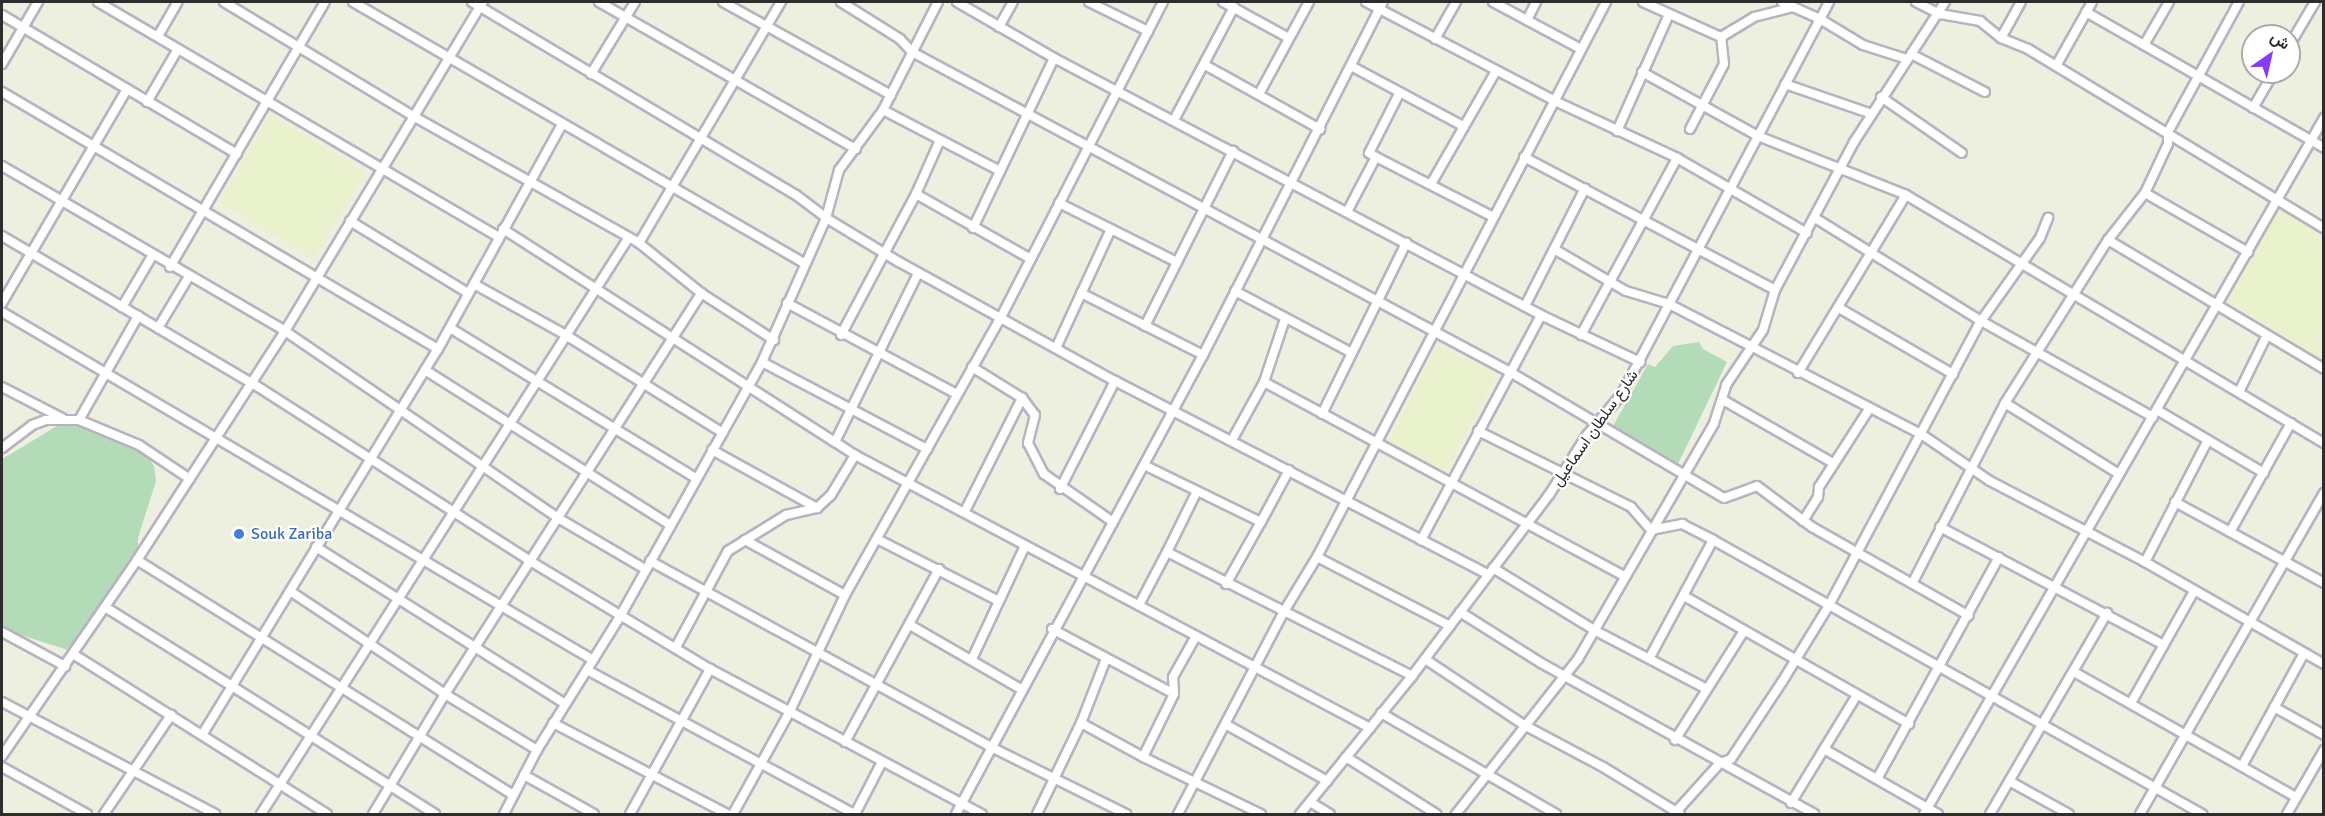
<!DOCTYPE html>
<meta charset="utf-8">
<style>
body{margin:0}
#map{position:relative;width:2325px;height:816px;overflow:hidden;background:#edf0df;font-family:Signika,Vazirmatn,sans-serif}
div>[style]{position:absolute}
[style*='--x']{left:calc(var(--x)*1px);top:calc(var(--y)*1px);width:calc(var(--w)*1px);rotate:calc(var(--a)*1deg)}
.education>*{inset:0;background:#e9f2cd;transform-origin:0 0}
.cemetery>*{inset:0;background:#b4dbb7}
.roads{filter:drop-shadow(2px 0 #b8b2c2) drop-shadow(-2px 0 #b8b2c2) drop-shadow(0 2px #b8b2c2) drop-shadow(0 -2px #b8b2c2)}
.minor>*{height:8px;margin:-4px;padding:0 4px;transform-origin:4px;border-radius:4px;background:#fff}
.dots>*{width:16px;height:16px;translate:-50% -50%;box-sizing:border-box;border:3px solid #fff;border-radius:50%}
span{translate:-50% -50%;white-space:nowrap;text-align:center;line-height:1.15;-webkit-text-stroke:4.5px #fff;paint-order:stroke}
.street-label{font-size:16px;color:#2d2d2d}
.shop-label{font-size:16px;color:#366cbe}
.left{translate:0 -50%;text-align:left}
.frame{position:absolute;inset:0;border:3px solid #2d2d2d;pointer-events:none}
.north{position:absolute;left:2241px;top:24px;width:60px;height:60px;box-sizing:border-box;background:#fff;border:2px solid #ababab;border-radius:50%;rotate:34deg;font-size:16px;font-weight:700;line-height:24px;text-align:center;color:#2d2d2d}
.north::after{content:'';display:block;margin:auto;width:21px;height:27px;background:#863cff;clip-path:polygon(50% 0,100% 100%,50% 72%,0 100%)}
</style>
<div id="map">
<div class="education">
<div style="left:271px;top:115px;width:110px;height:101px;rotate:31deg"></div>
<div style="clip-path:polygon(2278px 208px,2323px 234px,2323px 360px,2227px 301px)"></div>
<div style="left:1438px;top:345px;width:65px;height:109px;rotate:27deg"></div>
</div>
<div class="cemetery">
<div style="clip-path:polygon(1699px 342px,1703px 349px,1727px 362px,1678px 464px,1613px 426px,1648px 364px,1655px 367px,1673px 346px)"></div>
<div style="clip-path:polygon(76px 422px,114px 435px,145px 452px,154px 466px,156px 481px,138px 538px,138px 551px,75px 647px,68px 650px,2px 629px,2px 459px,57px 426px)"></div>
</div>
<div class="roads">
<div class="minor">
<div style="--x:98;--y:2;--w:465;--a:30.4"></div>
<div style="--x:224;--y:2;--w:221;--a:31.1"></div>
<div style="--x:413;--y:116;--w:259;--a:29.3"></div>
<div style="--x:639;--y:243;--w:80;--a:38.9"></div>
<div style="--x:701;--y:293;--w:87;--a:32.8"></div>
<div style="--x:353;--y:2;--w:521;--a:30.06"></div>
<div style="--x:472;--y:2;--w:377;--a:30.8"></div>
<div style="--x:796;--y:195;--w:38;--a:37"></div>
<div style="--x:826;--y:218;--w:85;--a:31.1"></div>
<div style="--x:899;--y:262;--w:247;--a:28.9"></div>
<div style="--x:1115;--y:381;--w:420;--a:27.4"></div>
<div style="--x:599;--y:2;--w:296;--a:29.8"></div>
<div style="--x:723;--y:2;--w:192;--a:29"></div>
<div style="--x:841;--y:2;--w:70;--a:32.1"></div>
<div style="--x:900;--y:39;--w:18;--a:47"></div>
<div style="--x:912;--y:52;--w:678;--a:28.15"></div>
<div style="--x:1510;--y:372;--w:248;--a:30.5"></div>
<div style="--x:1724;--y:498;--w:35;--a:-20"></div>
<div style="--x:1757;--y:486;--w:69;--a:36.7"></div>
<div style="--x:1812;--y:527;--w:180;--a:29.5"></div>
<div style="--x:957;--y:2;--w:112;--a:30"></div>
<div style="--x:1054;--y:58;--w:551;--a:27.82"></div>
<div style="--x:1541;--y:315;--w:110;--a:25.4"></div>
<div style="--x:1089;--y:2;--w:66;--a:26.2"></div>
<div style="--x:1223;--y:2;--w:75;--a:28.6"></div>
<div style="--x:1366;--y:2;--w:213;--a:27.6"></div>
<div style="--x:1555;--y:101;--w:135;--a:25"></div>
<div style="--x:1677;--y:158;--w:150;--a:30"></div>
<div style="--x:1493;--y:2;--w:100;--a:28.1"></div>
<div style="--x:1643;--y:2;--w:85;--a:24.2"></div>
<div style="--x:1782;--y:2;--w:42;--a:24.1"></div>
<div style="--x:1820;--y:19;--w:50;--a:31.2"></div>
<div style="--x:1863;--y:45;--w:46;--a:17.7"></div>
<div style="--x:1916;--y:2;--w:27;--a:27"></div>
<div style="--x:1940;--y:14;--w:41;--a:9.9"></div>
<div style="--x:1980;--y:21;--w:27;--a:39"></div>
<div style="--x:2001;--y:38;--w:29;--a:22"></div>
<div style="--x:2028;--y:49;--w:346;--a:31.2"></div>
<div style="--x:2086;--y:12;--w:274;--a:29.7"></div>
<div style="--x:2;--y:15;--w:273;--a:30.6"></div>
<div style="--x:1527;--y:20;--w:20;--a:-63"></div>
<div style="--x:999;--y:27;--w:29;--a:-61"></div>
<div style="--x:158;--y:36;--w:39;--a:-60"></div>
<div style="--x:2001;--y:38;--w:41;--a:-60.9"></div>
<div style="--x:1435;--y:39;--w:43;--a:-60.4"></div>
<div style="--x:2144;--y:45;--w:50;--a:-59.8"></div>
<div style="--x:2289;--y:46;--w:51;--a:-59.4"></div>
<div style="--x:1911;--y:54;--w:83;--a:27.2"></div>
<div style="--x:2;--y:64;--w:72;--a:-59.9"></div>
<div style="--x:1205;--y:65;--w:132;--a:29.1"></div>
<div style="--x:1351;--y:66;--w:125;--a:28.2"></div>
<div style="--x:2056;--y:66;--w:73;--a:-60.6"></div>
<div style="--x:1642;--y:72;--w:132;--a:28.9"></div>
<div style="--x:1758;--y:136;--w:159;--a:21.7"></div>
<div style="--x:1906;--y:195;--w:486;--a:30.7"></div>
<div style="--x:591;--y:74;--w:84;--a:-58.6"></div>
<div style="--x:1785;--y:84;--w:92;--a:19"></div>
<div style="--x:2;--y:92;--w:506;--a:30.52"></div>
<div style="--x:1259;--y:94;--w:105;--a:-61.5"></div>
<div style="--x:1881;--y:97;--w:98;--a:34.7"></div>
<div style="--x:147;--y:102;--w:61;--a:-59.7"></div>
<div style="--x:2253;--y:108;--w:42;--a:-59.7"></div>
<div style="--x:883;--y:110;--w:132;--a:27.5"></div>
<div style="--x:1174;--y:120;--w:128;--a:-62"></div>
<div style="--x:1690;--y:129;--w:73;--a:-62.4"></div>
<div style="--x:1724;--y:64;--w:27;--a:-96"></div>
<div style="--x:1721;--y:37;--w:39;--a:-31"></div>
<div style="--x:1754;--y:17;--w:40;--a:-14.4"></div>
<div style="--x:1617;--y:131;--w:128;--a:-66"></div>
<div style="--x:1376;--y:157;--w:131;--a:27.1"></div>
<div style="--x:1524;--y:157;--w:284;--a:27.9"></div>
<div style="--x:2;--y:166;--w:328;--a:30.2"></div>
<div style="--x:285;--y:331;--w:331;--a:34.4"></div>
<div style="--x:558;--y:518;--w:101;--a:30.4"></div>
<div style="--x:1431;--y:184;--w:130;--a:-60.1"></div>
<div style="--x:2145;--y:193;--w:119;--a:29.8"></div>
<div style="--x:916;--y:194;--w:132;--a:29.5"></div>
<div style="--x:1059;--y:203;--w:132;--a:26.6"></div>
<div style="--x:1348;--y:210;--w:60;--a:-62.2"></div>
<div style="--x:1376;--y:157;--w:8;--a:-150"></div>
<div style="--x:1369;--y:153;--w:68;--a:-63.1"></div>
<div style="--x:1815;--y:218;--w:195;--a:31.8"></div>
<div style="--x:1981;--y:321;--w:197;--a:29.2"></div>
<div style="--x:350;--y:221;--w:138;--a:31.4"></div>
<div style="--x:973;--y:228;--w:188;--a:-64.5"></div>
<div style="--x:503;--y:229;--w:394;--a:32.7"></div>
<div style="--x:2;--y:236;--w:290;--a:30.5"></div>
<div style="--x:252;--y:383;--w:330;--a:32.6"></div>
<div style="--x:530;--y:561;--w:210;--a:31"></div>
<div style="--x:710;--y:669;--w:308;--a:28.1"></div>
<div style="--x:2108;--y:240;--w:252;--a:30.8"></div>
<div style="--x:639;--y:243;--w:280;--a:-59.5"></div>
<div style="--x:1554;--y:249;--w:83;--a:30.3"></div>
<div style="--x:1626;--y:291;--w:45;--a:16.8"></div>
<div style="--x:1669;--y:304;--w:284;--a:27.3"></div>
<div style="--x:1921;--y:434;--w:83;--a:34.3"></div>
<div style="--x:1990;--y:481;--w:175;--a:27.6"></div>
<div style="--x:2145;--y:562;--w:206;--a:29.7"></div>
<div style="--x:170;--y:267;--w:307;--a:-59.7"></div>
<div style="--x:474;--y:284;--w:103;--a:29.1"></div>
<div style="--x:564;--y:334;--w:187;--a:31.9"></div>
<div style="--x:1235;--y:291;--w:132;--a:27.9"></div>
<div style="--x:1081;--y:293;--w:137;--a:26.9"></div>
<div style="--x:2;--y:303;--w:248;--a:-59.7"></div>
<div style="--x:787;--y:303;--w:193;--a:28.2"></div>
<div style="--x:1525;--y:306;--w:132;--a:-63"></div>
<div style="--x:122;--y:307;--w:59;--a:-59.5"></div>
<div style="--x:1839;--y:308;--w:132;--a:30.1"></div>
<div style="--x:2;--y:312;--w:686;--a:30.49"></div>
<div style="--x:1145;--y:326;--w:196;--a:-63.3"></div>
<div style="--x:158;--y:328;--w:58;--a:-59"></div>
<div style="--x:450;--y:328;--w:288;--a:31.4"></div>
<div style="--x:841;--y:335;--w:160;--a:-62"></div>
<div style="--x:916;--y:194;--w:59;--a:-66"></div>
<div style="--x:1581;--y:335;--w:201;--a:-61.5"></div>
<div style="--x:1056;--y:348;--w:131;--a:-65.2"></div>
<div style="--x:762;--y:362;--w:187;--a:27.8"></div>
<div style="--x:972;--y:367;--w:59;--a:31.8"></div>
<div style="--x:1022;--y:398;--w:21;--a:53"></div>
<div style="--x:1035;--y:415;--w:29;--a:104"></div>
<div style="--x:1028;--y:443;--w:35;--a:63"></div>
<div style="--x:1044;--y:474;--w:84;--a:34.8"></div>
<div style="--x:425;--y:370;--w:290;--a:32.3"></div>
<div style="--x:1798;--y:373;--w:208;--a:-58.8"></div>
<div style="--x:1264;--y:382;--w:409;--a:28.3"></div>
<div style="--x:2;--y:387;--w:68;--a:27.3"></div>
<div style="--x:2240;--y:390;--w:61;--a:-63.9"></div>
<div style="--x:1723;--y:400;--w:127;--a:29.8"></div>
<div style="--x:2005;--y:403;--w:134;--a:31.9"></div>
<div style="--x:2157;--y:410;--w:124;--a:30.5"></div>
<div style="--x:1322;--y:414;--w:191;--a:-63.8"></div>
<div style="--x:79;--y:420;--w:120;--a:-60.4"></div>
<div style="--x:1478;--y:431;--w:171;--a:26.4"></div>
<div style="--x:1631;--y:507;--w:30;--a:49"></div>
<div style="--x:1651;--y:530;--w:32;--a:-11"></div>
<div style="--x:1682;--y:524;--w:35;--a:27"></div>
<div style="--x:1713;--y:540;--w:561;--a:29.26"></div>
<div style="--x:1232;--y:440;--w:66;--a:-61.1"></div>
<div style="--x:1264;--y:382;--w:66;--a:-71.6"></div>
<div style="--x:2;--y:448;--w:38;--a:-37"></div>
<div style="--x:32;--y:425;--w:15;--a:-20"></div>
<div style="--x:46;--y:420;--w:33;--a:0"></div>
<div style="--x:79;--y:420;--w:65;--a:22.6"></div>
<div style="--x:139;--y:445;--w:61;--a:33.7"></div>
<div style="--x:712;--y:450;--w:120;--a:28.9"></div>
<div style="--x:855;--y:455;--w:583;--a:27.93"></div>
<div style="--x:1144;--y:465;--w:130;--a:26"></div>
<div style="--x:1261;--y:522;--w:59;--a:-61.7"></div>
<div style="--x:1060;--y:489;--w:121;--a:-63"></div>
<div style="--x:2175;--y:502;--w:170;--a:28.5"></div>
<div style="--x:965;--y:511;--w:127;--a:-63.2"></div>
<div style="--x:1803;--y:521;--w:28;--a:-58"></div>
<div style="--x:1818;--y:497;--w:10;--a:-84"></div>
<div style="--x:1819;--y:487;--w:93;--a:-57.3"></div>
<div style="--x:1940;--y:527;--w:253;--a:27.8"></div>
<div style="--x:2230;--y:532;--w:125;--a:-60.8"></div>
<div style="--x:745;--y:540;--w:114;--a:28.8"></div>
<div style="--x:879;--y:540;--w:132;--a:27"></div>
<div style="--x:1421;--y:540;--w:255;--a:-61.9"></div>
<div style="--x:316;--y:547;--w:294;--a:32.2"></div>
<div style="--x:1167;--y:552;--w:68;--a:-63.8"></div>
<div style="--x:1317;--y:557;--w:150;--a:27.4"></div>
<div style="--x:137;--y:560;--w:443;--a:32"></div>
<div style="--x:650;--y:561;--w:388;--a:28.6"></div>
<div style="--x:991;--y:747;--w:151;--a:26.4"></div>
<div style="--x:2145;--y:562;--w:137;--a:-62.7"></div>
<div style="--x:1493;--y:568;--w:119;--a:31.5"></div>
<div style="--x:1594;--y:630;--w:127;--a:27.6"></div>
<div style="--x:1913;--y:582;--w:201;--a:-62.8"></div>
<div style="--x:2005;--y:403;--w:193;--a:-57.7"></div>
<div style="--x:2108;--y:240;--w:60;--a:-51.8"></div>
<div style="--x:2145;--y:193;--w:54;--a:-64.9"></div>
<div style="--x:2168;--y:144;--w:12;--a:-90"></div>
<div style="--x:2168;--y:132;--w:148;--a:-61.4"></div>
<div style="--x:1226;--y:584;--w:71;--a:-60.6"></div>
<div style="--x:290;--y:591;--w:186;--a:33.6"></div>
<div style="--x:445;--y:694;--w:108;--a:31.3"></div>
<div style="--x:1684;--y:596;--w:259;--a:29.6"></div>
<div style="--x:1139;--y:605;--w:60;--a:-62.2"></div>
<div style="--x:1167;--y:552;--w:275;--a:26.8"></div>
<div style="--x:105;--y:607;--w:150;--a:31.9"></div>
<div style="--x:232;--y:686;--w:57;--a:121.5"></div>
<div style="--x:1460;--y:612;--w:96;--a:32.2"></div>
<div style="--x:1541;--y:663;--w:312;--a:28.9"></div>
<div style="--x:910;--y:625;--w:128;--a:30"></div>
<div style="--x:1052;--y:629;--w:138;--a:28"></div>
<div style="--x:2;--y:632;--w:72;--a:28.4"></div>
<div style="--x:676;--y:647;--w:109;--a:-61.6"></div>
<div style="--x:728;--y:551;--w:68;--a:-31.8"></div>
<div style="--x:786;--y:515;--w:32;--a:-13"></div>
<div style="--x:817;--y:508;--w:19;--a:-43"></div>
<div style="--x:831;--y:495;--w:47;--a:-59"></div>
<div style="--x:855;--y:455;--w:24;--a:-147"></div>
<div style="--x:835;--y:442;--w:188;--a:-63.8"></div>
<div style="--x:73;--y:654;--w:300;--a:32.2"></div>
<div style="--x:1650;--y:657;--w:133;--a:-61.7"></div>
<div style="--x:972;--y:659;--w:125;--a:-64.9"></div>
<div style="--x:1425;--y:659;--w:119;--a:33.7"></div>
<div style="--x:1524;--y:725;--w:89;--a:28"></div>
<div style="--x:1603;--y:767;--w:90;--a:31.4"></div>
<div style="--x:587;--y:670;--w:303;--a:28.3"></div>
<div style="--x:2074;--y:672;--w:255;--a:29.4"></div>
<div style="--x:2;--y:702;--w:241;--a:27.7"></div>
<div style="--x:2131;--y:703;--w:129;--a:-60.6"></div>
<div style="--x:2274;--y:707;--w:57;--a:29.2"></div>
<div style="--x:1381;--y:713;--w:202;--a:30"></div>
<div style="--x:553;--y:723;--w:196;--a:27.6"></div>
<div style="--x:1081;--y:723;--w:69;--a:-68.7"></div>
<div style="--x:1227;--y:725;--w:115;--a:29.2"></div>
<div style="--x:1675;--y:740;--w:129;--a:-57.7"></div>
<div style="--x:845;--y:742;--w:197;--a:-61.5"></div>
<div style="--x:1824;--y:749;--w:63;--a:-58.6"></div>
<div style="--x:2;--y:756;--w:238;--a:-55.4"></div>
<div style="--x:137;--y:560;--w:273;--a:-57.1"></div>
<div style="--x:285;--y:331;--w:384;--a:-59"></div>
<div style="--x:1143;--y:757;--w:131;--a:25.8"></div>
<div style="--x:1346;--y:757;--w:107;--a:32.3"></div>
<div style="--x:2242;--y:766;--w:129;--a:-61.2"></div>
<div style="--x:2;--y:767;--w:97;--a:28.9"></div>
<div style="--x:524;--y:775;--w:80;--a:29.1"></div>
<div style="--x:1877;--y:779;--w:253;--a:-61.2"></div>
<div style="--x:2011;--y:782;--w:66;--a:28.9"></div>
<div style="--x:1310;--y:802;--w:23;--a:31"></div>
<div style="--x:1791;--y:803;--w:63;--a:-58.6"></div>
<div style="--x:1824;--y:749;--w:131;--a:29.7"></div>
<div style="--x:104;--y:814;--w:120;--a:-55.9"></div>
<div style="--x:261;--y:814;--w:684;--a:-57.47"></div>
<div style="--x:373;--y:814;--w:140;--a:-59"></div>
<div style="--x:445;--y:694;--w:476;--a:-57.4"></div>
<div style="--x:435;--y:814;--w:240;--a:-147.8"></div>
<div style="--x:232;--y:686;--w:395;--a:-58.6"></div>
<div style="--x:438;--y:349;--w:257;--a:-61.1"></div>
<div style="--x:504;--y:814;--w:72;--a:-62.7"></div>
<div style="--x:537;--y:750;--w:153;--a:-58.1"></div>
<div style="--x:618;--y:620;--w:295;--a:-60.8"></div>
<div style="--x:762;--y:362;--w:158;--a:-66"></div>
<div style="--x:826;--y:218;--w:50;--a:-74.8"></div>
<div style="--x:839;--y:170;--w:74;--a:-53.7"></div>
<div style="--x:883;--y:110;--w:121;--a:-63"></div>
<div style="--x:630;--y:814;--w:166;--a:-61.1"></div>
<div style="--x:733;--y:814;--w:118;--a:-61"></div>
<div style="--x:790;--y:711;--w:128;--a:-64.6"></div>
<div style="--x:845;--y:595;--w:317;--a:-60.7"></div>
<div style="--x:1000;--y:319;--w:356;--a:-62.8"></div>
<div style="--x:855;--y:814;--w:59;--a:-62.6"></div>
<div style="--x:956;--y:814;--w:521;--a:-61.71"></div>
<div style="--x:1203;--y:355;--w:396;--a:-63"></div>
<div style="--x:1037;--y:814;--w:101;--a:-64.2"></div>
<div style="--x:1081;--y:723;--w:71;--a:28.7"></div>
<div style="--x:1143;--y:757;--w:70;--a:-63.8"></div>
<div style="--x:1174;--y:694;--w:17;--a:-93"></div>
<div style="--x:1173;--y:677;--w:47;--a:-60.7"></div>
<div style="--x:1178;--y:814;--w:227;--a:-62.4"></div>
<div style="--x:1283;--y:613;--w:66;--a:-58.7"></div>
<div style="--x:1317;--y:557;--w:626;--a:-62.49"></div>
<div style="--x:1300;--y:814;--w:178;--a:-50.9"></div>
<div style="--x:1412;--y:676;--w:227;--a:-52.9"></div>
<div style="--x:1549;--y:495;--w:71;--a:-57.7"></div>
<div style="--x:1587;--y:435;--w:52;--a:-49.6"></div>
<div style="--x:1621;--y:395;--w:445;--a:-62.1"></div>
<div style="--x:1456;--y:814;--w:197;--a:-51.8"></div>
<div style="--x:1578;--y:659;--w:272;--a:-60"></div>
<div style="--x:1714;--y:423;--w:40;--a:-72"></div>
<div style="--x:1726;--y:385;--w:66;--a:-56.1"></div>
<div style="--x:1763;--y:330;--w:42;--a:-73.3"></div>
<div style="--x:1775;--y:290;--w:168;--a:-61.9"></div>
<div style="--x:1854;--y:142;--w:167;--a:-57"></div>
<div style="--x:1674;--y:814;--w:67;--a:-48"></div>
<div style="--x:1719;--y:764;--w:13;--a:-23"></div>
<div style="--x:1731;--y:759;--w:92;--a:-56.5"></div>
<div style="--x:1782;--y:682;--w:88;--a:-58.5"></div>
<div style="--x:1828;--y:607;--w:324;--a:-61.9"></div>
<div style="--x:1981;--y:321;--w:102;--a:-54.6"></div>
<div style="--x:2040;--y:238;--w:22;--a:-68"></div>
<div style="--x:1924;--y:814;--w:803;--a:-60.11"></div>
<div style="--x:1990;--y:814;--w:233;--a:-59.8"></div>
<div style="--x:2140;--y:814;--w:370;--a:-60.2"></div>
<div style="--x:2287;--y:814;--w:74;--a:-60"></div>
</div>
</div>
<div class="dots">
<div style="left:239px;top:534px;background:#3f7fe0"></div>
</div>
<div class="street-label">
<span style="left:1595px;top:428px;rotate:-55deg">شارع سلطان اسماعيل</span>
</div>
<div class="shop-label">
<span class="left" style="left:251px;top:534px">Souk Zariba</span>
</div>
<div class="frame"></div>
<div class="north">ش</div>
</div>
